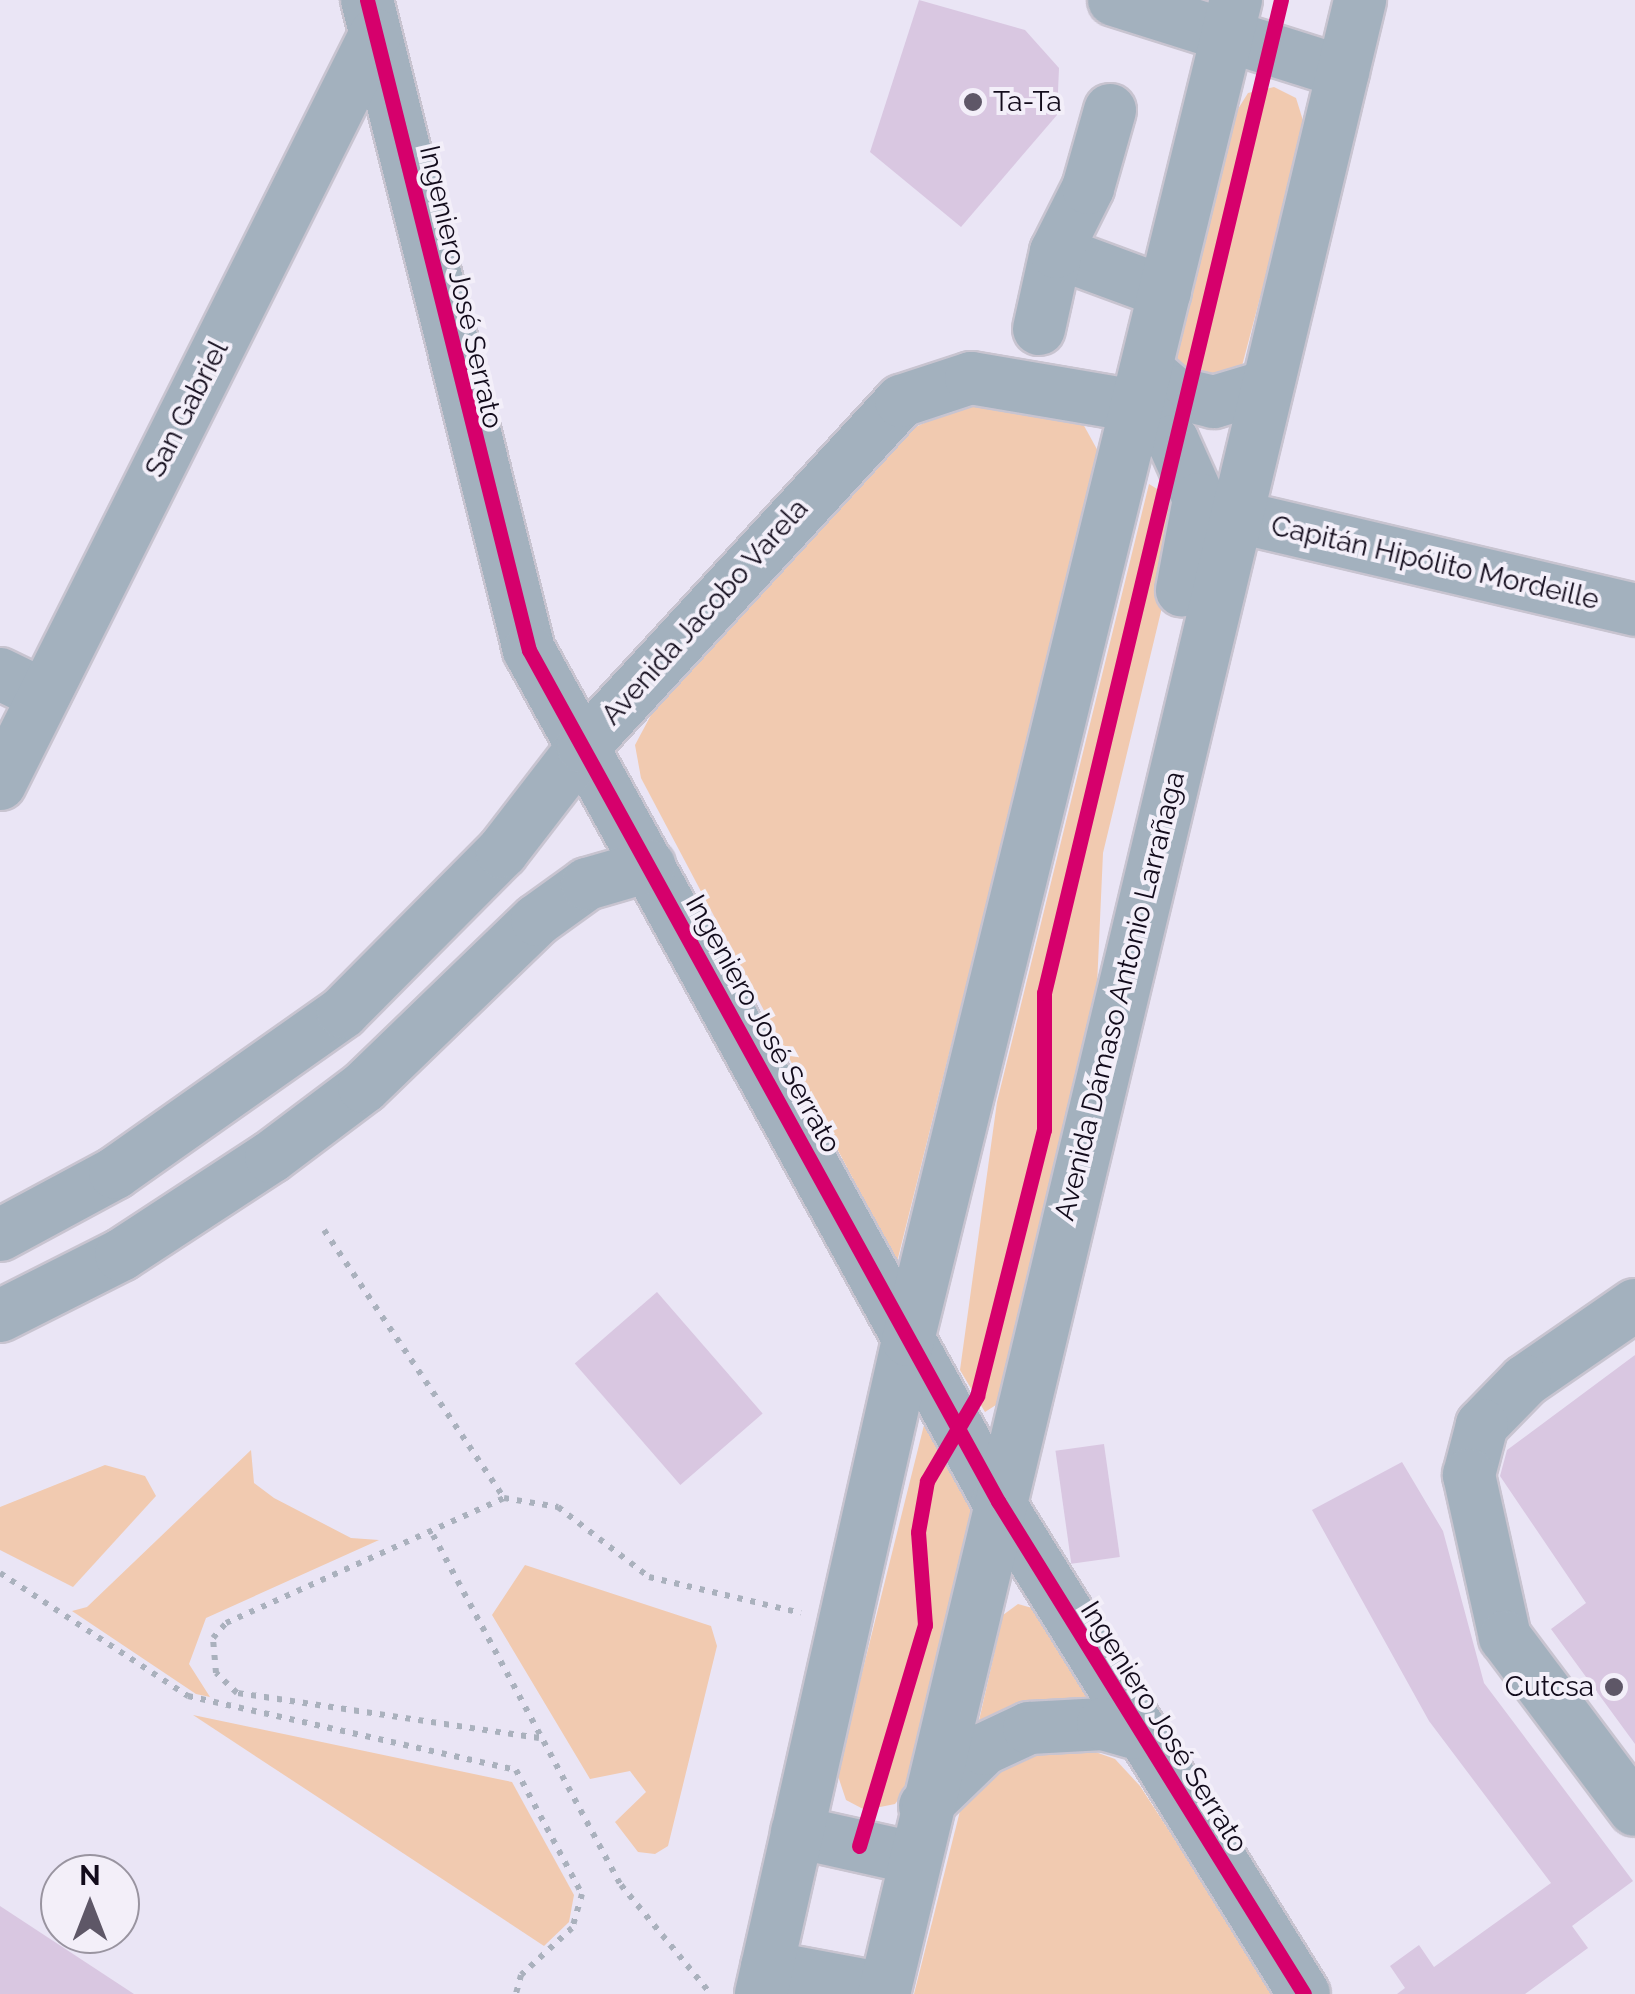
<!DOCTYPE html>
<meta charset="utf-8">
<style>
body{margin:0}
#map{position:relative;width:1635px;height:1994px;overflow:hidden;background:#eae5f5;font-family:Raleway,sans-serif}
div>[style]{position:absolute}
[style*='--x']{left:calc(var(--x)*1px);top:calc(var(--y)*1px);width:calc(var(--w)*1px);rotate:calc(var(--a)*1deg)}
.green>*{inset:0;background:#f1cab0}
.building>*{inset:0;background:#d9c7e1;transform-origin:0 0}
.path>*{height:6px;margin-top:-3px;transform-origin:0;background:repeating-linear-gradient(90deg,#aab1bd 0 5px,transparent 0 13px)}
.roads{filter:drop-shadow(2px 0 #c8c4d0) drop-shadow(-2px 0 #c8c4d0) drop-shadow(0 2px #c8c4d0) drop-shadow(0 -2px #c8c4d0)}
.minor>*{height:52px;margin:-26px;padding:0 26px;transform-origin:26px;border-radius:26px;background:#a3b1be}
.cycleway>*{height:15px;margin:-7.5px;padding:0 7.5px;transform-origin:7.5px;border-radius:7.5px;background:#d6006c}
.dots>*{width:28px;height:28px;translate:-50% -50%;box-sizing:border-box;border:5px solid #f3eff9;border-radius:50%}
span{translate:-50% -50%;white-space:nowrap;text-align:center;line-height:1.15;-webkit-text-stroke:8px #f3eff9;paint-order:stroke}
.poi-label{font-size:28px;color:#120b1b}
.left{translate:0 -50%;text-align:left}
.right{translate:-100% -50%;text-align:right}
.street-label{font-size:28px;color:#120b1b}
.north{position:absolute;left:40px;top:1854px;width:100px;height:100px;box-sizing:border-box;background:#f3eff9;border:2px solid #9994a0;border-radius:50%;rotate:0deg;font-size:28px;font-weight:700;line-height:40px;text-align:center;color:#120b1b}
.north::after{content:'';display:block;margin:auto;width:35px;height:45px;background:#5e5767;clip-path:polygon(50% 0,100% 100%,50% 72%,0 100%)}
</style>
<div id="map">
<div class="green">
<div style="clip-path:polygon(1274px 87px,1296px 98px,1305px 127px,1242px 366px,1231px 379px,1181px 372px,1175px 356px,1233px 117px,1248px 93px)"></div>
<div style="clip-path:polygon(969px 402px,1082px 422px,1099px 453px,897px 1262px,641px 778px,635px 745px,651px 715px,890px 439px)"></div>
<div style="clip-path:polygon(1149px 484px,1167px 495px,1176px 549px,1103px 853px,1097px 986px,999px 1403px,985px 1412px,960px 1370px,997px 1102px)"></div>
<div style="clip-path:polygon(925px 1421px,975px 1506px,907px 1788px,895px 1804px,865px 1810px,846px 1800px,837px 1773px)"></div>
<div style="clip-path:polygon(251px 1450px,254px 1483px,274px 1498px,351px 1538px,379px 1540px,206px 1618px,189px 1664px,210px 1697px,196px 1694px,72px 1611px,87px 1607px)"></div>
<div style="clip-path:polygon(105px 1465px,145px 1476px,156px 1496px,73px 1587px,0 1550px,0 1507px)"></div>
<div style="clip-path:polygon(525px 1565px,711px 1626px,717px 1646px,668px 1846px,655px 1854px,638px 1852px,615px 1822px,646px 1792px,630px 1771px,590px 1779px,492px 1615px)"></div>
<div style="clip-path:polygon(1018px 1604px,1039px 1610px,1092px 1706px,978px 1725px,1003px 1615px)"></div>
<div style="clip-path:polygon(193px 1715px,512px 1782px,574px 1895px,569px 1922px,544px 1946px)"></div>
<div style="clip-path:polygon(1076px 1745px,1115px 1759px,1140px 1786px,1275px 1994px,914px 1994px,961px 1807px,985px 1776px,1019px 1755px)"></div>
</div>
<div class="building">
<div style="clip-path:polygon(919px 0,1025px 30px,1059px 68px,1057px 115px,961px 227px,870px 152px)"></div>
<div style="left:657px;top:1292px;width:161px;height:109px;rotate:49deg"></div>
<div style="clip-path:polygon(1635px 1355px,1635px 1744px,1551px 1629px,1586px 1603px,1500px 1476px,1507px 1450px)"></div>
<div style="left:1104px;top:1444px;width:114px;height:49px;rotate:82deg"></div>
<div style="clip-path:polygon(1402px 1462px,1443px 1531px,1484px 1683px,1633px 1881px,1572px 1926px,1588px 1948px,1525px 1994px,1397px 1994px,1405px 1988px,1390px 1966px,1419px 1945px,1434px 1967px,1551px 1883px,1429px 1721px,1312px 1510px)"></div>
<div style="clip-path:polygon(0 1906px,134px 1994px,0 1994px)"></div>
</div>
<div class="path">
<div style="--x:324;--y:1230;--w:323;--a:56.1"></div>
<div style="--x:433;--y:1535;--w:397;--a:61.8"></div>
<div style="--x:621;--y:1885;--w:141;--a:50.5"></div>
<div style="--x:0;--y:1573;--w:225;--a:33.2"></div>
<div style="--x:188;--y:1696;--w:336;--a:12.7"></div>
<div style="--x:516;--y:1770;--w:140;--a:62"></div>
<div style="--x:582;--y:1894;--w:35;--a:106"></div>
<div style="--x:572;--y:1928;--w:69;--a:137.3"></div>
<div style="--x:521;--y:1975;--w:20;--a:105"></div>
<div style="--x:539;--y:1738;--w:305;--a:-171.5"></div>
<div style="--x:237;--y:1693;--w:29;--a:-136"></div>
<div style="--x:216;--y:1673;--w:35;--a:-95"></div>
<div style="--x:213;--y:1638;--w:20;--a:-49"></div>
<div style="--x:226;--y:1623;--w:305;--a:-24.2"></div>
<div style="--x:504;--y:1498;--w:55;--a:9.5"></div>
<div style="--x:558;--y:1507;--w:115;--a:37.6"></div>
<div style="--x:649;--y:1577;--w:156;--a:13.3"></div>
</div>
<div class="roads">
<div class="minor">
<div style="--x:367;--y:0;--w:670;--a:76.01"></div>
<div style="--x:529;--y:650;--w:972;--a:61.14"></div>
<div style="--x:998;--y:1501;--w:580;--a:58.17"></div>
<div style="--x:1114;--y:0;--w:240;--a:17.5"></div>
<div style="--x:1056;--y:252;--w:116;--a:20.2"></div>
<div style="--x:1039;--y:329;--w:79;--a:-77.6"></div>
<div style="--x:1056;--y:252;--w:72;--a:-63.4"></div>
<div style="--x:1088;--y:188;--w:81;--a:-74.2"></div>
<div style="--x:1146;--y:369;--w:35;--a:41"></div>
<div style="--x:1172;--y:392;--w:43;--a:13.4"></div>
<div style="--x:1214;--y:402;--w:55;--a:-16.8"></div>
<div style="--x:1235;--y:516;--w:411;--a:13.2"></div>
<div style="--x:0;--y:674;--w:48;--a:26"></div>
<div style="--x:0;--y:784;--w:838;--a:-63.4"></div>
<div style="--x:0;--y:1235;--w:131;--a:-28.3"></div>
<div style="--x:115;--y:1173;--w:279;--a:-35.2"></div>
<div style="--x:343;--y:1012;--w:226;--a:-45.2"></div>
<div style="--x:502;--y:852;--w:133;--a:-52.4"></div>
<div style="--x:583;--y:747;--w:470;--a:-47.4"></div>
<div style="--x:901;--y:401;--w:74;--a:-18.2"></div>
<div style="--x:971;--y:378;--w:168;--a:9.6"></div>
<div style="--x:1137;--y:406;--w:50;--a:44.2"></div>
<div style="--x:1173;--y:441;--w:64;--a:65.9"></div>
<div style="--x:1199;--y:499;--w:93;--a:100.6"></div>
<div style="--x:1635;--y:1305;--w:134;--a:145.4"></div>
<div style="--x:1525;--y:1381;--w:62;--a:134.3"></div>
<div style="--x:1482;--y:1425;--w:52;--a:104.6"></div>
<div style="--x:1469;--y:1475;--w:166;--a:77.5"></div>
<div style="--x:1505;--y:1637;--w:216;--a:53.1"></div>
<div style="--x:0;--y:1316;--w:136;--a:-26.8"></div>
<div style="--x:121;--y:1255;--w:179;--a:-33.2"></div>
<div style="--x:271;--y:1157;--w:116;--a:-37"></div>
<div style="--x:364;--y:1087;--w:240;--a:-44"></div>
<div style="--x:537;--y:920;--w:62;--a:-35.8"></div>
<div style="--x:587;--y:884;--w:65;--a:-16.2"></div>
<div style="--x:925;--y:1806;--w:82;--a:-44"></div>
<div style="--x:984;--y:1749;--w:50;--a:-25"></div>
<div style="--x:1029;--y:1728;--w:74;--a:-3.1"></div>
<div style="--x:1103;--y:1724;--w:32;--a:16"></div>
<div style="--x:797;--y:1832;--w:119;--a:12.6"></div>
<div style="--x:767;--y:1967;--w:120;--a:10.6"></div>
<div style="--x:761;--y:1994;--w:670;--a:-77.33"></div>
<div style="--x:908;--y:1340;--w:1380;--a:-76.25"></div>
<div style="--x:884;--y:1994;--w:2050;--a:-76.57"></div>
</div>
</div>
<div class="cycleway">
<div style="--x:367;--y:0;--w:670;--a:76.01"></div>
<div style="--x:529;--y:650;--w:972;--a:61.14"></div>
<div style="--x:998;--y:1501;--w:580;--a:58.17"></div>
<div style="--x:859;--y:1846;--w:231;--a:-73.4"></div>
<div style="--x:925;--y:1625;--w:93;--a:-94.3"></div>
<div style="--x:918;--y:1532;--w:52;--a:-80"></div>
<div style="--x:927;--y:1481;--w:99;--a:-59.5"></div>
<div style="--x:977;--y:1396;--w:274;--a:-75.9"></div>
<div style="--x:1044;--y:1130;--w:137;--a:-90"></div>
<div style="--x:1044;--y:993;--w:1021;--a:-76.58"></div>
</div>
<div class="dots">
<div style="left:973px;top:102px;background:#5e5767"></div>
<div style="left:1614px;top:1687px;background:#5e5767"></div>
</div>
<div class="poi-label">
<span class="left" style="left:993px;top:102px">Ta-Ta</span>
<span class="right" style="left:1594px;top:1687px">Cutcsa</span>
</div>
<div class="street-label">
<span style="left:461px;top:287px;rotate:77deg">Ingeniero José Serrato</span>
<span style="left:187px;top:409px;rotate:-63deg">San Gabriel</span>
<span style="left:1435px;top:563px;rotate:13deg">Capitán Hipólito Mordeille</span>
<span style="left:705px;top:612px;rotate:-48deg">Avenida Jacobo Varela</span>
<span style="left:1120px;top:996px;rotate:-76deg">Avenida Dámaso Antonio Larrañaga</span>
<span style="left:763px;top:1024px;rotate:61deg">Ingeniero José Serrato</span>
<span style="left:1164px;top:1727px;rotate:58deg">Ingeniero José Serrato</span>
</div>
<div class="north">N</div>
</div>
